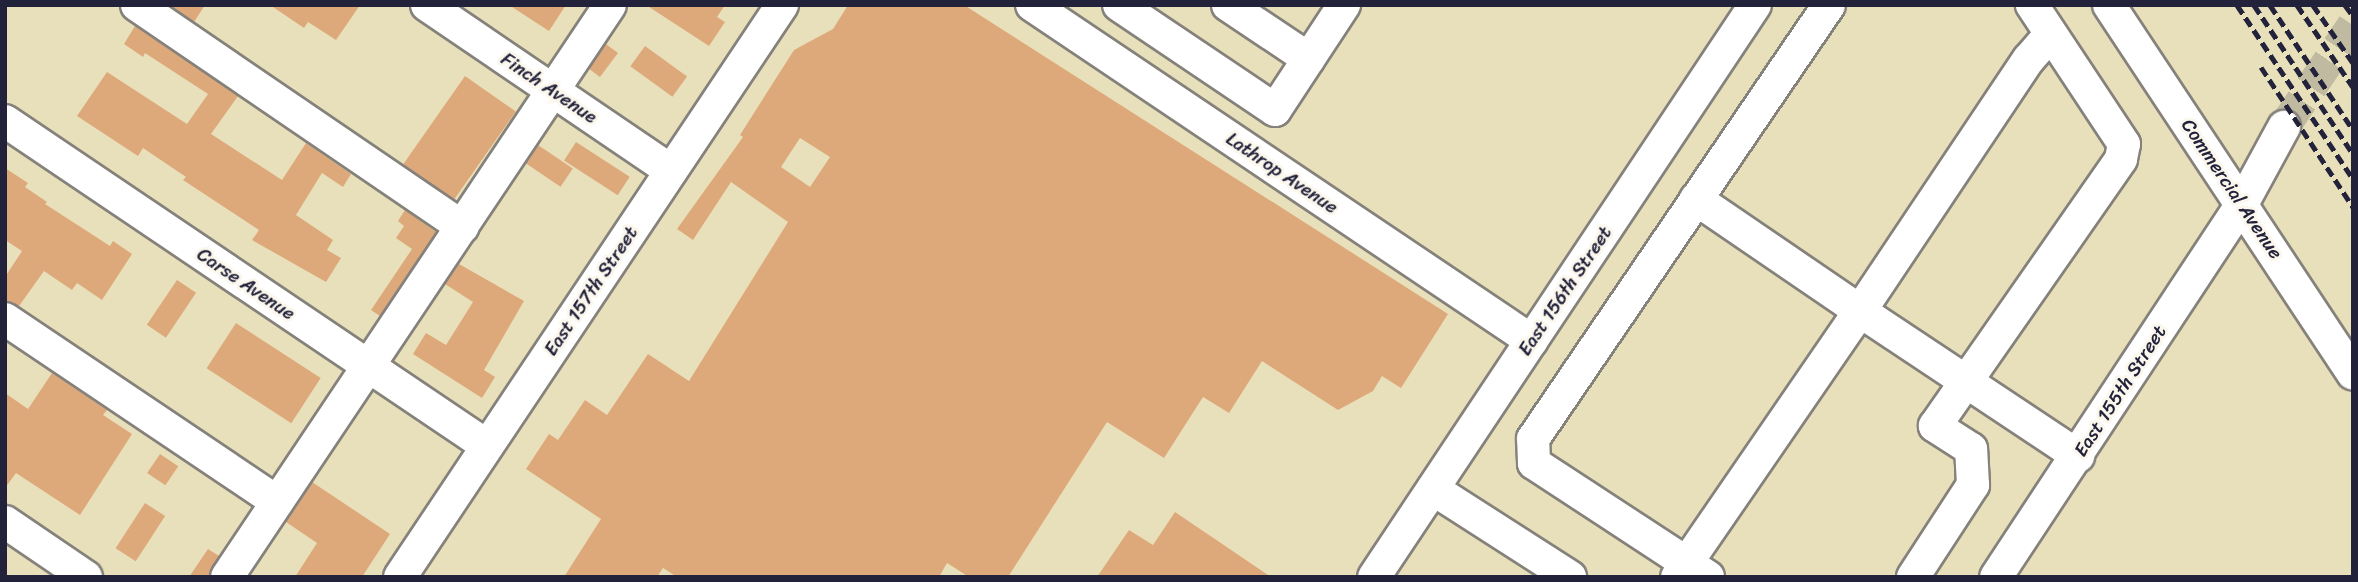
<!DOCTYPE html>
<style>
body{margin:0}
#map{position:relative;width:2358px;height:582px;overflow:hidden;background:#e8e0bb;font-family:Sriracha,sans-serif}
div>[style]{position:absolute}
[style*='--x']{left:calc(var(--x)*1px);top:calc(var(--y)*1px);width:calc(var(--w)*1px);rotate:calc(var(--a)*1deg)}
.building>*{inset:0;background:#dea97a;transform-origin:0 0}
.minor-tunnel>*{height:32px;margin-top:-16px;transform-origin:0;background:repeating-linear-gradient(90deg,#c0baa1 0 32px,transparent 0 48px)}
.roads{filter:drop-shadow(2px 0 #85817b) drop-shadow(-2px 0 #85817b) drop-shadow(0 2px #85817b) drop-shadow(0 -2px #85817b)}
.minor>*{height:32px;margin:-16px;padding:0 16px;transform-origin:16px;border-radius:16px;background:#fff}
.rail>*{height:5px;margin-top:-2.5px;transform-origin:0;background:repeating-linear-gradient(90deg,#22223b 0 10px,transparent 0 15px)}
span{translate:-50% -50%;white-space:nowrap;text-align:center;line-height:1.15;-webkit-text-stroke:6px #fbf7ec;paint-order:stroke}
.street-label{font-size:19px;color:#22223b}
.frame{position:absolute;inset:0;border:7px solid #22223b;pointer-events:none}
</style>
<div id="map">
<div class="building">
<div style="clip-path:polygon(170px 5px,205px 5px,194px 22px)"></div>
<div style="clip-path:polygon(270px 5px,360px 5px,336px 40px,308px 22px,304px 28px)"></div>
<div style="clip-path:polygon(509px 5px,566px 5px,549px 31px)"></div>
<div style="clip-path:polygon(646px 5px,725px 5px,717px 17px,725px 22px,709px 46px)"></div>
<div style="clip-path:polygon(evenodd,848px 5px,964px 5px,1448px 314px,1401px 388px,1382px 376px,1373px 391px,1338px 410px,1262px 361px,1229px 413px,1203px 397px,1164px 458px,1107px 422px,1008px 577px,969px 577px,947px 563px,939px 577px,677px 577px,663px 568px,657px 577px,564px 577px,601px 519px,526px 469px,549px 434px,558px 440px,585px 400px,607px 415px,648px 354px,689px 381px,788px 222px,731px 182px,693px 240px,677px 229px,743px 137px,740px 135px,794px 50px,833px 29px,848px 5px,800px 138px,830px 157px,810px 187px,781px 167px,800px 138px)"></div>
<div style="clip-path:polygon(135px 26px,238px 96px,211px 134px,282px 180px,306px 143px,351px 174px,343px 187px,322px 173px,296px 215px,333px 240px,327px 250px,341px 258px,326px 282px,252px 240px,259px 230px,183px 180px,186px 177px,143px 148px,138px 156px,77px 116px,107px 72px,187px 124px,208px 94px,145px 53px,143px 57px,124px 44px)"></div>
<div style="left:606px;top:44px;width:15px;height:30px;rotate:37deg"></div>
<div style="left:645px;top:46px;width:52px;height:25px;rotate:36deg"></div>
<div style="left:465px;top:76px;width:62px;height:108px;rotate:35deg"></div>
<div style="left:576px;top:142px;width:64px;height:22px;rotate:33deg"></div>
<div style="left:538px;top:145px;width:42px;height:22px;rotate:34deg"></div>
<div style="clip-path:polygon(5px 168px,28px 183px,25px 187px,47px 202px,45px 204px,110px 246px,113px 241px,132px 254px,102px 300px,77px 283px,72px 290px,44px 271px,19px 306px,5px 301px,5px 277px,22px 251px,5px 240px)"></div>
<div style="clip-path:polygon(405px 210px,436px 232px,380px 316px,371px 310px,412px 249px,396px 238px,404px 226px,398px 221px)"></div>
<div style="clip-path:polygon(459px 264px,524px 301px,484px 370px,495px 377px,482px 398px,413px 354px,426px 333px,446px 345px,473px 302px,445px 284px)"></div>
<div style="left:177px;top:280px;width:23px;height:54px;rotate:34deg"></div>
<div style="left:236px;top:323px;width:101px;height:54px;rotate:33deg"></div>
<div style="clip-path:polygon(52px 373px,107px 410px,103px 415px,132px 434px,80px 515px,16px 473px,5px 488px,5px 393px,28px 409px)"></div>
<div style="left:160px;top:454px;width:22px;height:23px;rotate:34deg"></div>
<div style="clip-path:polygon(312px 482px,390px 534px,362px 577px,295px 577px,317px 543px,286px 522px)"></div>
<div style="left:145px;top:503px;width:24px;height:54px;rotate:33deg"></div>
<div style="clip-path:polygon(1175px 512px,1271px 577px,1097px 577px,1129px 530px,1153px 545px)"></div>
<div style="clip-path:polygon(208px 549px,219px 556px,209px 577px,189px 577px)"></div>
</div>
<div class="minor-tunnel">
<div style="--x:2284;--y:127;--w:123;--a:-55.9"></div>
</div>
<div class="roads">
<div class="minor">
<div style="--x:137;--y:5;--w:394;--a:34.3"></div>
<div style="--x:427;--y:5;--w:295;--a:34.2"></div>
<div style="--x:1032;--y:5;--w:602;--a:33.9"></div>
<div style="--x:1119;--y:5;--w:188;--a:33.9"></div>
<div style="--x:1275;--y:110;--w:126;--a:-56.7"></div>
<div style="--x:1228;--y:5;--w:97;--a:33.7"></div>
<div style="--x:2109;--y:5;--w:442;--a:56.5"></div>
<div style="--x:5;--y:121;--w:581;--a:33.99"></div>
<div style="--x:1696;--y:199;--w:199;--a:34.3"></div>
<div style="--x:1860;--y:311;--w:303;--a:-56.2"></div>
<div style="--x:2029;--y:59;--w:33;--a:-49"></div>
<div style="--x:5;--y:319;--w:328;--a:33.9"></div>
<div style="--x:1433;--y:489;--w:163;--a:32.7"></div>
<div style="--x:5;--y:522;--w:98;--a:34.2"></div>
<div style="--x:227;--y:577;--w:688;--a:-56.19"></div>
<div style="--x:400;--y:577;--w:688;--a:-56.26"></div>
<div style="--x:1374;--y:577;--w:687;--a:-56.33"></div>
<div style="--x:1677;--y:577;--w:323;--a:-55.5"></div>
<div style="--x:1860;--y:311;--w:262;--a:33.6"></div>
<div style="--x:1708;--y:577;--w:208;--a:-146.8"></div>
<div style="--x:1534;--y:463;--w:24;--a:-92"></div>
<div style="--x:1533;--y:439;--w:525;--a:-55.7"></div>
<div style="--x:1913;--y:577;--w:110;--a:-56.9"></div>
<div style="--x:1973;--y:485;--w:36;--a:-93"></div>
<div style="--x:1971;--y:449;--w:43;--a:-147.4"></div>
<div style="--x:1935;--y:426;--w:325;--a:-55.1"></div>
<div style="--x:2121;--y:159;--w:15;--a:-79"></div>
<div style="--x:2124;--y:144;--w:167;--a:-123.5"></div>
<div style="--x:1996;--y:577;--w:447;--a:-56.6"></div>
<div style="--x:2242;--y:204;--w:88;--a:-61.4"></div>
</div>
</div>
<div class="rail">
<div style="--x:2237;--y:5;--w:209;--a:56.3"></div>
<div style="--x:2254;--y:5;--w:179;--a:56.4"></div>
<div style="--x:2270;--y:5;--w:150;--a:56.4"></div>
<div style="--x:2297;--y:5;--w:99;--a:55.7"></div>
<div style="--x:2313;--y:5;--w:70;--a:55.4"></div>
<div style="--x:2345;--y:5;--w:14;--a:54"></div>
<div style="--x:2261;--y:67;--w:168;--a:56.7"></div>
</div>
<div class="street-label">
<span style="left:549px;top:88px;rotate:34deg">Finch Avenue</span>
<span style="left:1282px;top:173px;rotate:34deg">Lathrop Avenue</span>
<span style="left:2232px;top:189px;rotate:56deg">Commercial Avenue</span>
<span style="left:246px;top:284px;rotate:34deg">Carse Avenue</span>
<span style="left:591px;top:291px;rotate:-56deg">East 157th Street</span>
<span style="left:1565px;top:291px;rotate:-56deg">East 156th Street</span>
<span style="left:2120px;top:391px;rotate:-57deg">East 155th Street</span>
</div>
<div class="frame"></div>
</div>
